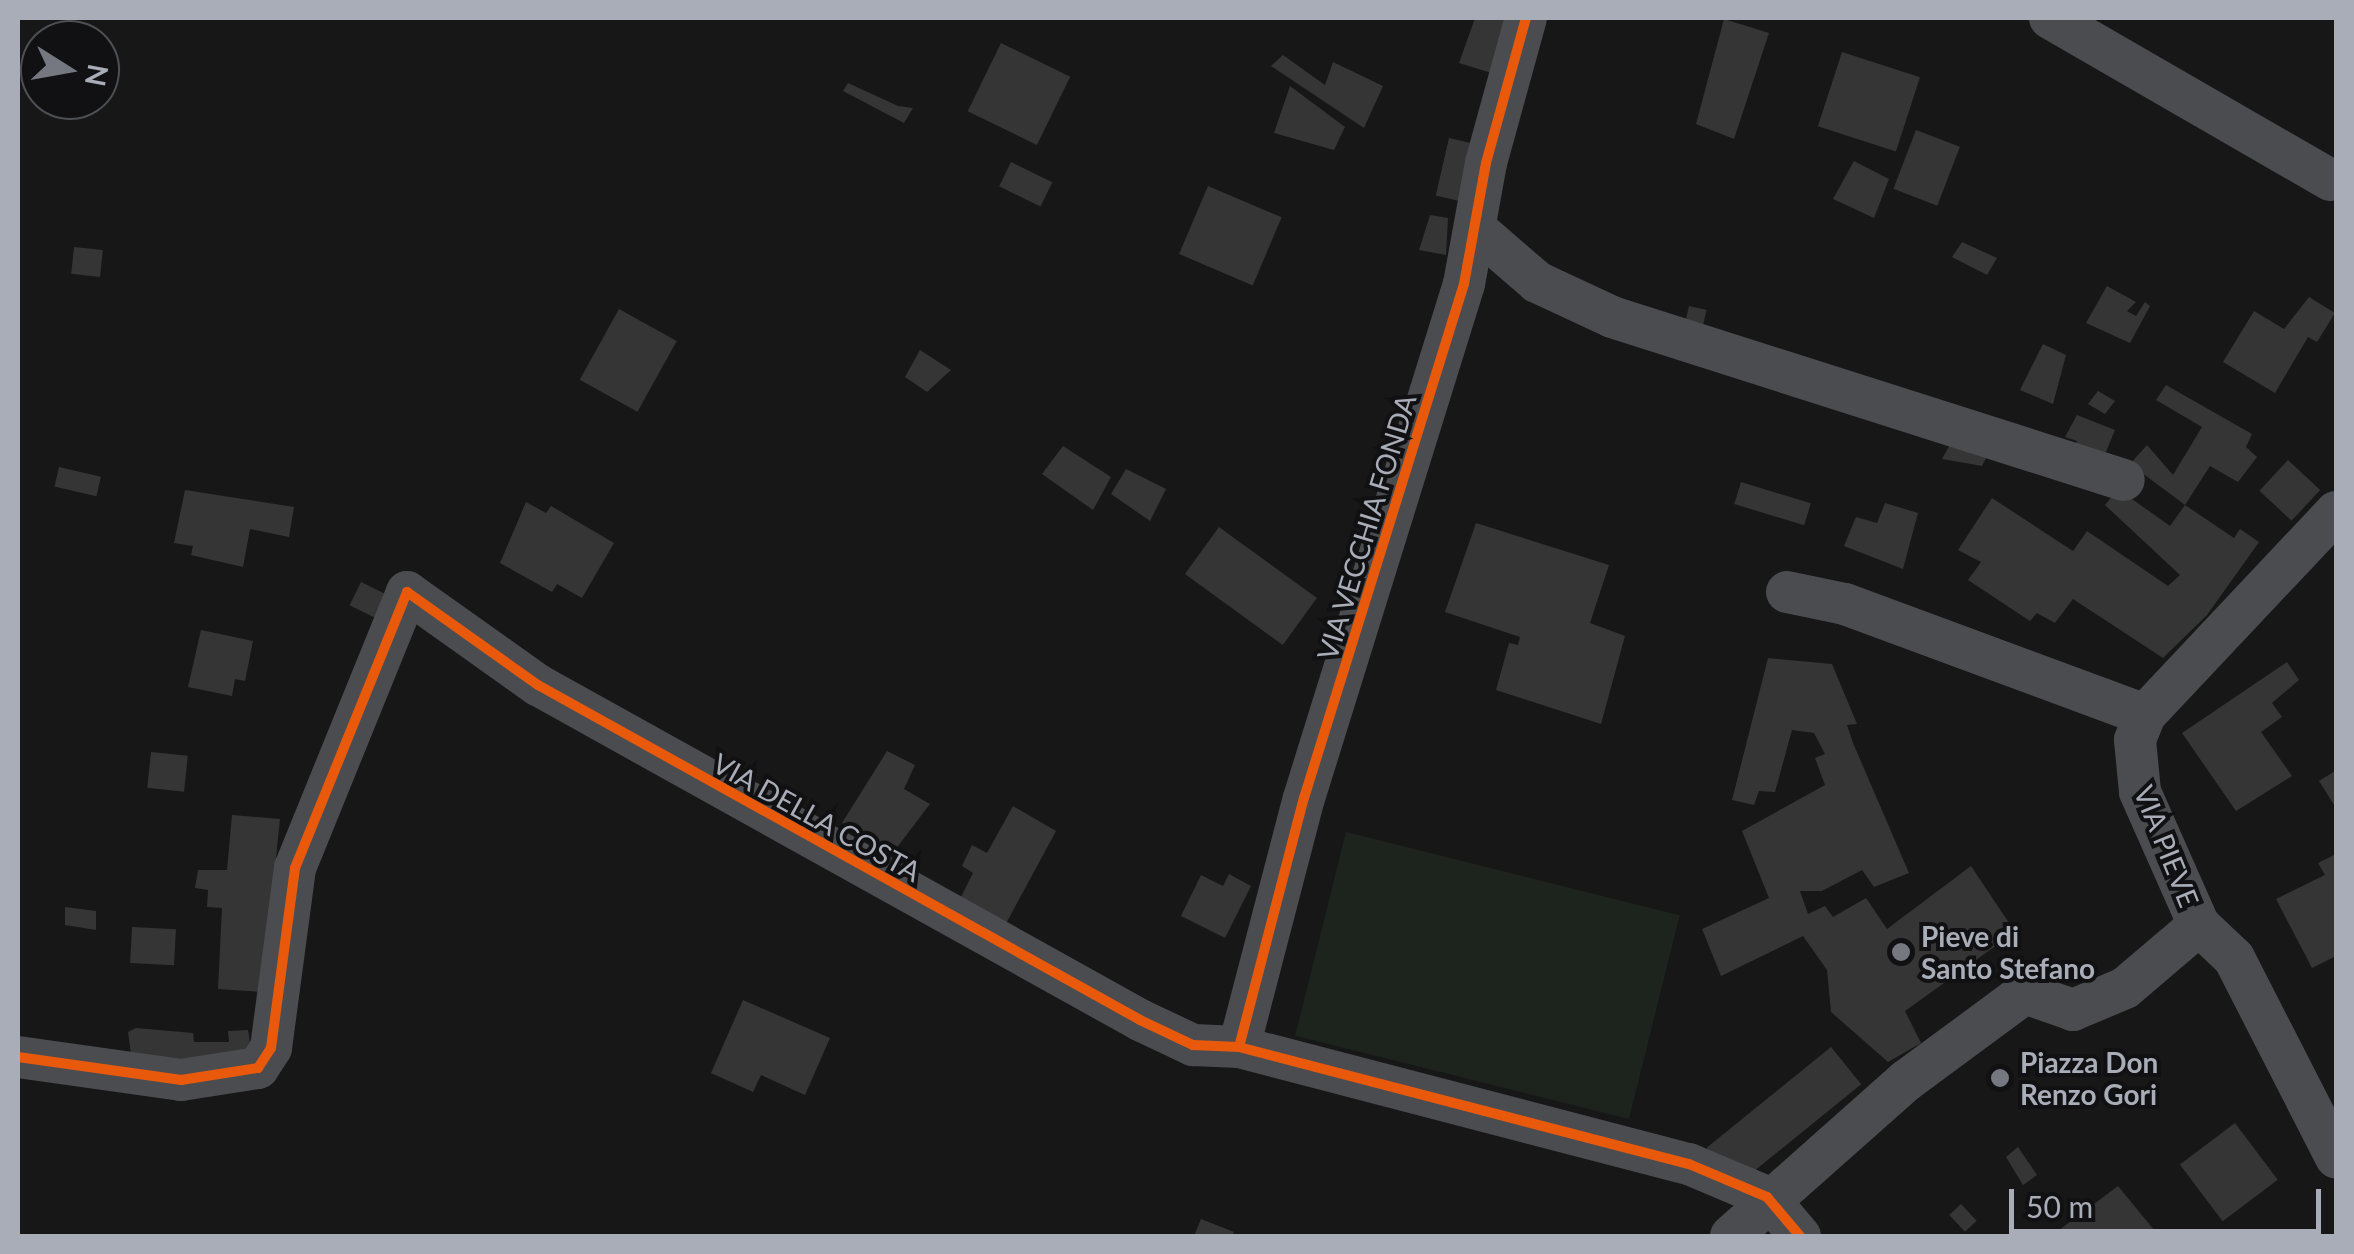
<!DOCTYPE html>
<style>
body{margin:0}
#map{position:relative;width:2354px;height:1254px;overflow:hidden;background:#171717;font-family:Lato,sans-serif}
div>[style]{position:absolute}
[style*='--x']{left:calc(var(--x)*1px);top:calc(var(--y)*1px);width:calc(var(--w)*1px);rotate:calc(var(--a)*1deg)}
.green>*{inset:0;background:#1d241e;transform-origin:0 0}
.building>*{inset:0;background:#353536;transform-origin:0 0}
.minor>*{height:42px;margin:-21px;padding:0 21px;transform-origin:21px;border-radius:21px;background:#4b4c50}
.cycleway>*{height:10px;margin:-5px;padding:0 5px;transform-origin:5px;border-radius:5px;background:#e8590c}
.dots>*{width:28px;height:28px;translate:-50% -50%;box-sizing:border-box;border:5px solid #111113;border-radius:50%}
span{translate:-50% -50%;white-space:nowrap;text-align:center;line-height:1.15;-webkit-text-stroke:8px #111113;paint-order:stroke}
.street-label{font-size:28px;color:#a8adb8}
.poi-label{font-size:28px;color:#a8adb8;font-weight:700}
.left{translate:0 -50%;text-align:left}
.frame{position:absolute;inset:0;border:20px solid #a8adb8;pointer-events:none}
.north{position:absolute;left:20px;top:20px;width:100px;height:100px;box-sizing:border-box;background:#111113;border:2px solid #4d4f55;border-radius:50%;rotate:101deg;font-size:28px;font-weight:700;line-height:40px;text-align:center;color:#a8adb8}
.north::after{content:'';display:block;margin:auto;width:35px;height:45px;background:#757880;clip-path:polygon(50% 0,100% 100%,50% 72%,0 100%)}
.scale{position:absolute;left:2009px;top:1189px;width:312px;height:45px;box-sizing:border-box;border:5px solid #a8adb8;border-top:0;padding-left:12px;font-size:30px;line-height:35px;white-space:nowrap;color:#a8adb8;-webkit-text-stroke:8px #111113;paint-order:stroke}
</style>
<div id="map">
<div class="green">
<div style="left:1346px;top:832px;width:344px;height:210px;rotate:14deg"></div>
</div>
<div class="building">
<div style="clip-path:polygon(1475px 18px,1517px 18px,1498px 75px,1459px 63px)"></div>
<div style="clip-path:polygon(1724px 19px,1769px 33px,1734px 139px,1696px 124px)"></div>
<div style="left:1001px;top:43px;width:77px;height:76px;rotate:26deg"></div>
<div style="left:1842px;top:52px;width:82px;height:78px;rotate:18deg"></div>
<div style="clip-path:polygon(1283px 55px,1325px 85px,1333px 62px,1383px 86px,1364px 128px,1271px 66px)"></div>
<div style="clip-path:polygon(848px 83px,898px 106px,913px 108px,904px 123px,843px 91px)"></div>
<div style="clip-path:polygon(1290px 86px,1345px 127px,1334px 150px,1274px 133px)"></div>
<div style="left:1916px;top:130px;width:47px;height:63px;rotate:21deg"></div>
<div style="left:1449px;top:138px;width:32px;height:59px;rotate:13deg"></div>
<div style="clip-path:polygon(1854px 161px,1889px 179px,1874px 218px,1833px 199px)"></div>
<div style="left:1011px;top:162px;width:46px;height:27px;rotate:26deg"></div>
<div style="left:1208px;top:186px;width:80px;height:74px;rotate:23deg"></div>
<div style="clip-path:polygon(1430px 215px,1448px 218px,1446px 255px,1419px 250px)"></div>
<div style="clip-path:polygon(1962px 242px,1997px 258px,1987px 275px,1952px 257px)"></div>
<div style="left:74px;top:247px;width:29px;height:27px;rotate:6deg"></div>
<div style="clip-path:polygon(2107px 286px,2136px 302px,2127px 311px,2136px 316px,2145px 302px,2150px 306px,2130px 343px,2086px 323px)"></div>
<div style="clip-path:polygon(2309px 297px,2335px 313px,2317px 342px,2308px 337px,2275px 393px,2223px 362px,2254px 311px,2284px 329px)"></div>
<div style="left:1689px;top:306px;width:18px;height:27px;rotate:13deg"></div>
<div style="left:619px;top:309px;width:66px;height:81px;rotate:29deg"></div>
<div style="clip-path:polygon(2043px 344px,2066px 355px,2053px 404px,2020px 390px)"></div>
<div style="clip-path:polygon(920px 350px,951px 370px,927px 392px,905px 377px)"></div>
<div style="clip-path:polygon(2166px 385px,2252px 434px,2246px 447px,2257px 457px,2238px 482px,2210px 466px,2185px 505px,2130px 464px,2147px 445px,2173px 475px,2202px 427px,2156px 400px)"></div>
<div style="clip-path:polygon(2098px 391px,2115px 401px,2105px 414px,2088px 404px)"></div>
<div style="clip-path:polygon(2077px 415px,2115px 430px,2101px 464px,2071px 453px,2077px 441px,2065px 437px)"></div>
<div style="clip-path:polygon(1953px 439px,1989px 452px,1982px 466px,1942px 459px)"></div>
<div style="clip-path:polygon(1063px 446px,1111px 477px,1093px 510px,1042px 474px)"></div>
<div style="left:2288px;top:460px;width:44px;height:42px;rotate:43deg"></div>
<div style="left:59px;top:467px;width:43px;height:20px;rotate:13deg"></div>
<div style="clip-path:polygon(1126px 469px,1166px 489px,1150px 521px,1111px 494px)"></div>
<div style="left:1741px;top:482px;width:73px;height:23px;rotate:17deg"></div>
<div style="clip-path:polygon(2118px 489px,2170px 526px,2185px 505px,2234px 538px,2240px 529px,2259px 542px,2207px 615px,2163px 658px,2073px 599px,2055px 623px,2037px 613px,2030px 621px,1968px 580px,1981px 562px,1958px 550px,1992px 498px,2073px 551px,2087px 531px,2168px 586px,2180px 575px,2105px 505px)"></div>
<div style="clip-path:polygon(185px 490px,294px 507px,289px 537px,250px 529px,243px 567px,191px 555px,193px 546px,174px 543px)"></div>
<div style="clip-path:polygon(526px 502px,546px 513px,551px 506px,614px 543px,582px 598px,557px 584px,552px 592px,500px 563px)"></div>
<div style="clip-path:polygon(1885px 503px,1918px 513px,1903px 569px,1844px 546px,1856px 517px,1877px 523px)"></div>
<div style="clip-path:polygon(1476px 523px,1609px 565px,1590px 623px,1625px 636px,1601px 724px,1496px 690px,1509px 643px,1518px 645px,1520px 637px,1445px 612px)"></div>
<div style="left:1219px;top:527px;width:121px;height:58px;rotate:36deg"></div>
<div style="left:361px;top:582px;width:30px;height:26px;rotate:26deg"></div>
<div style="clip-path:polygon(201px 630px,253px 641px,245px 681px,235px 679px,232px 696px,188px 687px)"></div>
<div style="clip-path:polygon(1768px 658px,1832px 664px,1857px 724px,1847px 725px,1853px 743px,1909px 873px,1874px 887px,1862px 870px,1822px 891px,1800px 891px,1808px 914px,1825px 906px,1833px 917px,1866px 898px,1887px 929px,1971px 866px,2015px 932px,1905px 1011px,1921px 1043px,1888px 1062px,1831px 1012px,1827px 970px,1803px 936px,1721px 976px,1702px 929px,1769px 898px,1742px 831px,1825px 785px,1815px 758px,1825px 754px,1814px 733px,1792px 730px,1775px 792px,1759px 791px,1754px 805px,1732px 800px)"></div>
<div style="clip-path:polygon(2287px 662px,2299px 680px,2272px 703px,2282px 717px,2261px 732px,2292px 776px,2236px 811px,2182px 733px)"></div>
<div style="clip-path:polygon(887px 751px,915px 765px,904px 789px,930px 804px,895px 850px,842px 823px)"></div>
<div style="left:151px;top:752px;width:37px;height:36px;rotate:6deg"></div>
<div style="clip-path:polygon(2335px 771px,2336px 775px,2336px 808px,2319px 781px)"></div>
<div style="clip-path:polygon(1013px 806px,1056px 831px,1002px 931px,957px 905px,973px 873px,962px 866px,972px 845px,987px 853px)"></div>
<div style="clip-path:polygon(232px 815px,280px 819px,262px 992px,218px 989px,222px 908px,207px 907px,208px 890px,195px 888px,198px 870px,227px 870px)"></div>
<div style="clip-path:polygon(2336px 854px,2336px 956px,2312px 968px,2276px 899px,2325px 875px,2318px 863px)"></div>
<div style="clip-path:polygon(1229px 874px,1251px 886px,1225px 938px,1181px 916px,1201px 875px,1223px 886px)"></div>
<div style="clip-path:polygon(65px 907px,96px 911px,96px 930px,65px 925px)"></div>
<div style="left:132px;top:927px;width:44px;height:36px;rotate:3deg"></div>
<div style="clip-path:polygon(743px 1000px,830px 1038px,805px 1095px,761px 1075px,753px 1092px,711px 1073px)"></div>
<div style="clip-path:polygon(136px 1028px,193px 1033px,194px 1042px,229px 1042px,228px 1031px,248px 1030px,252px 1057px,132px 1061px,128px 1032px)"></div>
<div style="left:1831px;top:1047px;width:48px;height:160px;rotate:51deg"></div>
<div style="left:2235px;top:1123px;width:71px;height:69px;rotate:53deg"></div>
<div style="clip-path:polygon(2018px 1147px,2037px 1175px,2023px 1185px,2006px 1157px)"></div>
<div style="clip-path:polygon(2118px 1186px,2159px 1236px,2051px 1236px)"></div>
<div style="left:1961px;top:1204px;width:23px;height:16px;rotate:47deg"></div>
<div style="clip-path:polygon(1201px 1219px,1234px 1232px,1232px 1236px,1194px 1236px)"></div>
</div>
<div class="minor">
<div style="--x:2050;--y:18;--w:324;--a:30"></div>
<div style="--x:1478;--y:231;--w:78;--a:40.8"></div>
<div style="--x:1537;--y:282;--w:83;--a:25"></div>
<div style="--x:1612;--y:317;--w:537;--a:17.66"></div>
<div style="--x:2336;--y:512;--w:279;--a:133.3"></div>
<div style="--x:2145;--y:715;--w:27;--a:112"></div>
<div style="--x:2135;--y:740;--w:52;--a:84.5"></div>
<div style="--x:2140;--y:792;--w:145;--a:66.1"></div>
<div style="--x:2199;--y:925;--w:48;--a:43.3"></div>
<div style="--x:2234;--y:958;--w:224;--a:62.9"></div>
<div style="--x:1787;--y:592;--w:59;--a:11.7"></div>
<div style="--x:1845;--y:604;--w:320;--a:20.3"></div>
<div style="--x:1239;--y:1047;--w:257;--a:-75.4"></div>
<div style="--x:1304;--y:798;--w:538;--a:-72.71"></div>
<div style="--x:1464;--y:284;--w:123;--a:-79.7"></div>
<div style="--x:1486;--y:163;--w:150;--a:-74.6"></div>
<div style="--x:18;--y:1057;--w:165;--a:8"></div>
<div style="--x:181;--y:1080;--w:78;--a:-8.9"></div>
<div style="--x:258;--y:1068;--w:24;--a:-57"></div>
<div style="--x:271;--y:1048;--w:182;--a:-82.4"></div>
<div style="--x:295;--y:868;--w:298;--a:-67.9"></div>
<div style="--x:407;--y:592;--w:161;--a:35.4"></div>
<div style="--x:538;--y:685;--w:689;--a:29.09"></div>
<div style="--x:1140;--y:1020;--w:59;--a:25.3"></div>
<div style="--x:1193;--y:1045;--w:46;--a:2.5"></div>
<div style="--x:1239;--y:1047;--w:465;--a:14.6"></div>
<div style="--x:1689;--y:1164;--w:85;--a:22.9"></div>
<div style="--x:1767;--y:1197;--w:51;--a:49.8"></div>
<div style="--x:1731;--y:1236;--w:235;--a:-41.6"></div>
<div style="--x:1907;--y:1080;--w:147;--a:-36.4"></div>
<div style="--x:2025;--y:993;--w:51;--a:19.5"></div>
<div style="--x:2073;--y:1010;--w:56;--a:-22.9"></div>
<div style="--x:2125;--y:988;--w:97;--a:-40.4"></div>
</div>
<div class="cycleway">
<div style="--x:1239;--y:1047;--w:257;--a:-75.4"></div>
<div style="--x:1304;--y:798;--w:538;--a:-72.71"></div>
<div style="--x:1464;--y:284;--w:123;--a:-79.7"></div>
<div style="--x:1486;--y:163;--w:150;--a:-74.6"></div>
<div style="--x:18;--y:1057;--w:165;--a:8"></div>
<div style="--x:181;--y:1080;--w:78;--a:-8.9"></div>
<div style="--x:258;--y:1068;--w:24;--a:-57"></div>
<div style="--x:271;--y:1048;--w:182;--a:-82.4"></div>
<div style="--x:295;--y:868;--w:298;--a:-67.9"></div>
<div style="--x:407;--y:592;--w:161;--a:35.4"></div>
<div style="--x:538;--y:685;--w:689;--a:29.09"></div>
<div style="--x:1140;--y:1020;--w:59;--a:25.3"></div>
<div style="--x:1193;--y:1045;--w:46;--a:2.5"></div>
<div style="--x:1239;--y:1047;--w:465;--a:14.6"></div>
<div style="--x:1689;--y:1164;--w:85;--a:22.9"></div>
<div style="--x:1767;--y:1197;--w:51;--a:49.8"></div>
</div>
<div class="dots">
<div style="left:1901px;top:952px;background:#757880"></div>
<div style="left:2000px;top:1078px;background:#757880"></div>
</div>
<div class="street-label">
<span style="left:1366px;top:527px;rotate:-73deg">VIA VECCHIA FONDA</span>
<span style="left:817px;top:817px;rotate:29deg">VIA DELLA COSTA</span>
<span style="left:2167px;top:846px;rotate:68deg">VIA PIEVE</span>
</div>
<div class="poi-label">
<span class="left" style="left:1921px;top:952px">Pieve di<br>Santo Stefano</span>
<span class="left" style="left:2020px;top:1078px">Piazza Don<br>Renzo Gori</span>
</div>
<div class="frame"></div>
<div class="north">N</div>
<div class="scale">50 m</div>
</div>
